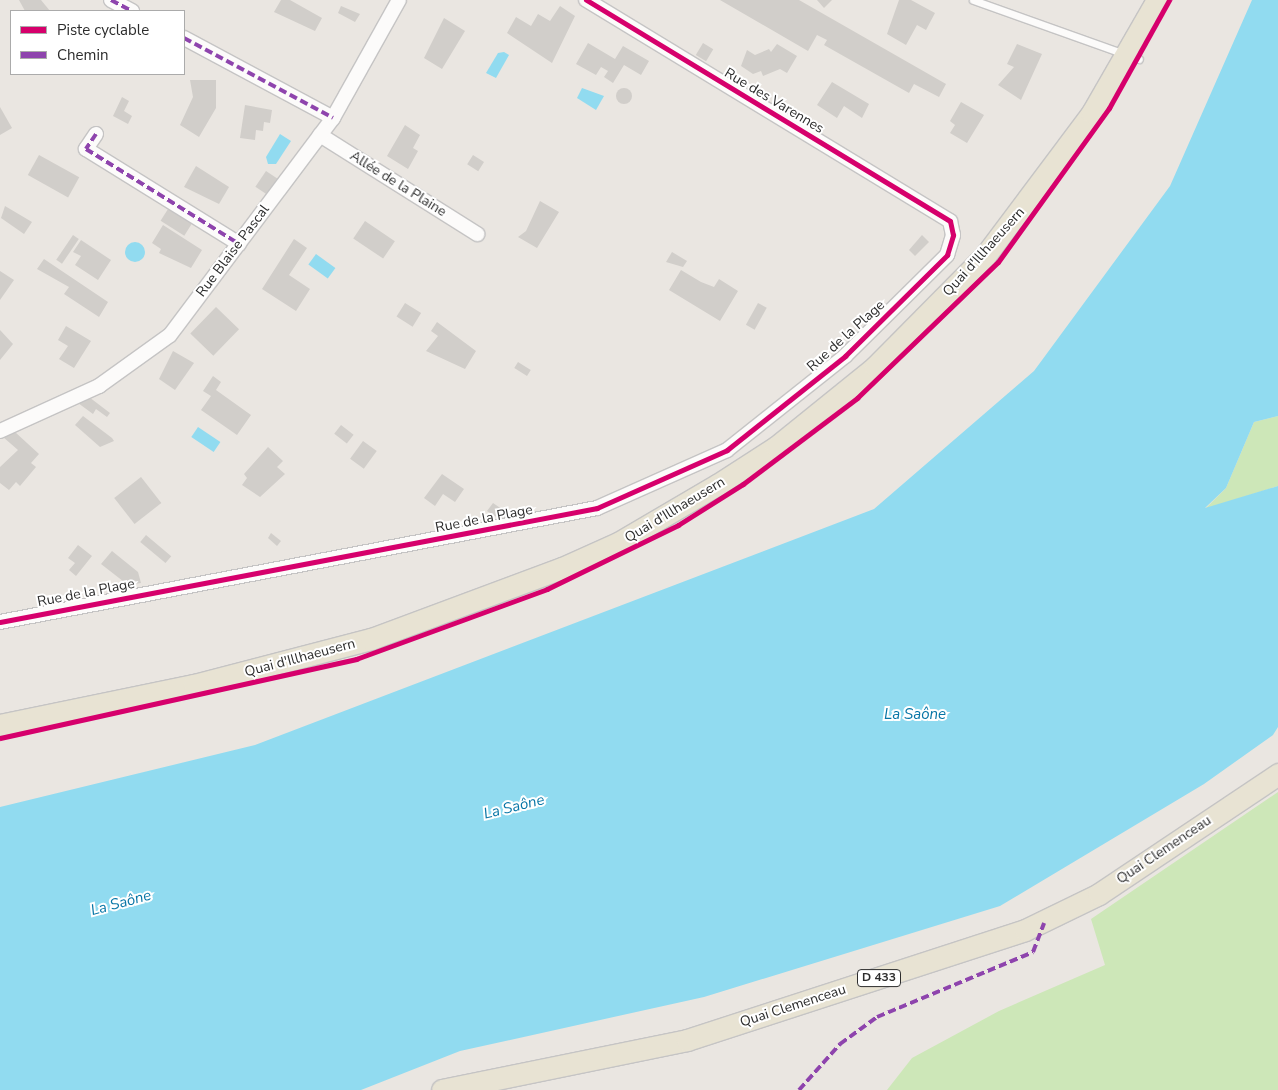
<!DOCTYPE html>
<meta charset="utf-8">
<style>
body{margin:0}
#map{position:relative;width:1278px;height:1090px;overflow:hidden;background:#eae6e1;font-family:"Nunito Sans",sans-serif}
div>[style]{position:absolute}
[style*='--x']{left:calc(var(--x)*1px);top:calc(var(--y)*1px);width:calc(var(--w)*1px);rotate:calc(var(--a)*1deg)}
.green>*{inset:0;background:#cde7b8}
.water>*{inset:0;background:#91dbf0;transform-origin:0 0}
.round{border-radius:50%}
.building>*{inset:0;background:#d1ceca;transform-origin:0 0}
.roads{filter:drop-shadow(1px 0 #c5c4c4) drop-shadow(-1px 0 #c5c4c4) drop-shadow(0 1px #c5c4c4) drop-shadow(0 -1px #c5c4c4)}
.lane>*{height:7px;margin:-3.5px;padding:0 3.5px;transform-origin:3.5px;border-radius:3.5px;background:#fcfbfa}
.street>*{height:14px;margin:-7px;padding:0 7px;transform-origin:7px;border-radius:7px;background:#fcfbfa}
.primary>*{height:21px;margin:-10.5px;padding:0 10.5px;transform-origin:10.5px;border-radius:10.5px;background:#e8e3d3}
.quiet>*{height:4px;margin-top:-2px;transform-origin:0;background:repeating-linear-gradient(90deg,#8e44ad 0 8px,transparent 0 12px)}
.cycleway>*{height:5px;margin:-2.5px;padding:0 2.5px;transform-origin:2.5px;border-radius:2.5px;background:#d6006c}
span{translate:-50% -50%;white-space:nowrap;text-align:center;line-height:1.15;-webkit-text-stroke:4px #fff;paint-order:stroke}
.shield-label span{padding:1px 4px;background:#fff;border:1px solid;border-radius:4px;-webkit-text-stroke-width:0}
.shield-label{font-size:12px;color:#2c2c2c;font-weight:700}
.street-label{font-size:14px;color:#2c2c2c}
.water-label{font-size:15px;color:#0675a6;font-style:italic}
.legend{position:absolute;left:10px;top:10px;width:175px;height:65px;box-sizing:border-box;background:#fff;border:1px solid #ababab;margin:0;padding:6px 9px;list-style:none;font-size:15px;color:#2c2c2c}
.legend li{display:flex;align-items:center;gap:10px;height:25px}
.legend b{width:25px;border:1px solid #ababab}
</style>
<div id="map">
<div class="green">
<div style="clip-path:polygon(1278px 416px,1278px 486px,1205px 509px,1226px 488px,1254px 422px)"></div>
<div style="clip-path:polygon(1278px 792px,1278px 1090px,887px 1090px,912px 1058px,999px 1011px,1105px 965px,1091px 919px)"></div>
</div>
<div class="water">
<div style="clip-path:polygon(1252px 0,1278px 0,1278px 416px,1254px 422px,1226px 488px,1205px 508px,1278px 486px,1278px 727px,1273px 735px,1204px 784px,1000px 906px,704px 997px,460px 1051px,361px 1090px,0 1090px,0 807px,255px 745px,874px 509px,1034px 371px,1170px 186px)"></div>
<div style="clip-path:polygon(504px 52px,509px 55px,496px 78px,486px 73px,498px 53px)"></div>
<div style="clip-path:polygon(582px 88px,604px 96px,596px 110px,577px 98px)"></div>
<div style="clip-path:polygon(280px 134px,291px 141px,276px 164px,268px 164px,266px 157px)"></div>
<div class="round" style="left:125px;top:242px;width:20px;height:20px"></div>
<div style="left:316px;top:254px;width:24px;height:13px;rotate:36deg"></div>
<div style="left:198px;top:427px;width:27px;height:12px;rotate:34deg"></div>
</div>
<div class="building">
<div style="clip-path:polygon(19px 0,41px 0,50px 11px,25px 11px)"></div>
<div style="clip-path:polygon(281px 0,290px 0,322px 18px,315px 31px,274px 12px)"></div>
<div style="clip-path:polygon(720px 0,799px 0,946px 84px,939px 97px,914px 84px,909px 93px,824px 45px,827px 40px,817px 35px,808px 51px)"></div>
<div style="clip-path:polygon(817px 0,832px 0,824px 8px)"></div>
<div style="clip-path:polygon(899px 0,911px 0,935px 13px,926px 30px,917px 25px,906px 45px,887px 34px)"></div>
<div style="clip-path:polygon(341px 6px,360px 14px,355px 22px,338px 13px)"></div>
<div style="clip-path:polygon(560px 6px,575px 16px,552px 63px,507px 33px,516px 17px,531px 26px,538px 14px,550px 21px)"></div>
<div style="clip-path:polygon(444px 18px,465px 31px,442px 69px,424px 58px)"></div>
<div style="clip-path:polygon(588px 43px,615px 59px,623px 46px,649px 61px,641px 75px,624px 65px,613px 83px,604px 77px,608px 71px,601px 67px,596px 75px,576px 64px)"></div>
<div style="left:703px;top:43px;width:12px;height:14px;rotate:31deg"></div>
<div style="clip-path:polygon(777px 44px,797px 56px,787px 73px,780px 69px,763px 76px,761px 71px,753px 74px,741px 66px,747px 50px,755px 55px,769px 49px,771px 52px)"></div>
<div style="clip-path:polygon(1017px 44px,1042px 54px,1021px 100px,998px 85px,1014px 67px,1007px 64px)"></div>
<div style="clip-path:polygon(190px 80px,216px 80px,216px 108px,199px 137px,180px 125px,193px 97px)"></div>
<div style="clip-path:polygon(832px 82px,869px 104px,862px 118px,844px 106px,837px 118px,817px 105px)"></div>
<div class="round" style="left:616px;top:88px;width:16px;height:16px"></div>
<div style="clip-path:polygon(122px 97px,129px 101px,124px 111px,132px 116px,128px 124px,113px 116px)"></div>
<div style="clip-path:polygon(961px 102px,984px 115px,967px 143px,950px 133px,955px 125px,950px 121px)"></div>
<div style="clip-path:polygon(245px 105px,272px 110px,270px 123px,264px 122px,263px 131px,256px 130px,255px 140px,240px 138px)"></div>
<div style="clip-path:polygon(0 107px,12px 128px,0 135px)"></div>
<div style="clip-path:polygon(405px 125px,420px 135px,413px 148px,418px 151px,408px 169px,387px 156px)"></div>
<div style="left:39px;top:155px;width:46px;height:23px;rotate:29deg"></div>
<div style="left:473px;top:155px;width:13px;height:11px;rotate:32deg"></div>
<div style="clip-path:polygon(196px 166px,229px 187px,219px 204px,184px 187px)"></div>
<div style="left:266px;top:171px;width:14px;height:19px;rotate:34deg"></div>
<div style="clip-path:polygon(540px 201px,559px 212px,537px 248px,518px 237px,526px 231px)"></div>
<div style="clip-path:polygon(5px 206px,32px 222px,24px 234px,1px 218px)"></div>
<div style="left:168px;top:209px;width:28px;height:14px;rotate:32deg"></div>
<div style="left:365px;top:221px;width:36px;height:21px;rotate:34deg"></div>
<div style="clip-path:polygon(163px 225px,202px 250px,191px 268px,159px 253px,161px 249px,152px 243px)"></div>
<div style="left:73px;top:235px;width:7px;height:30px;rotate:34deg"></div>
<div style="clip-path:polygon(922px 235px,929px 242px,915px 256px,909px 250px)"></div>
<div style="clip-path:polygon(294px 239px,307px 248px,289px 275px,310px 289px,296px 311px,262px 289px)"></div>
<div style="clip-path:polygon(81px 240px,111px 260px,98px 280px,75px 265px,81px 256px,73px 252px)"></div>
<div style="clip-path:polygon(672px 252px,687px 261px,683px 267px,666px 262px)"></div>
<div style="clip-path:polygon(44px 259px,108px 302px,99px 317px,64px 294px,69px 287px,37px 269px)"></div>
<div style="clip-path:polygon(681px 270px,701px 282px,714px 287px,719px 279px,738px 291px,720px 321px,669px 290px)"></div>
<div style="clip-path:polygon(0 271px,14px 280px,0 300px)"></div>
<div style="left:405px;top:303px;width:19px;height:16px;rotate:32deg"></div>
<div style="left:758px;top:303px;width:10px;height:25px;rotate:29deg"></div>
<div style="left:216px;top:307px;width:32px;height:37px;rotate:44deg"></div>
<div style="clip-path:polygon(437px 322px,476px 351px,465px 369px,426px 351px,438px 336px,431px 331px)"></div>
<div style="clip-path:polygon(66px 326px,91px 341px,74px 368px,59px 359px,68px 346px,58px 340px)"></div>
<div style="clip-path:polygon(0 330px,13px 344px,0 360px)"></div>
<div style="clip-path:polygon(173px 351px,194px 363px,175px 390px,159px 379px)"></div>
<div style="left:518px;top:362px;width:15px;height:7px;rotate:32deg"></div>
<div style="clip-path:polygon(213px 376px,221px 382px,216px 390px,251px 415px,237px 435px,201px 410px,211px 396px,203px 391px)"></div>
<div style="clip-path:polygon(89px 397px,110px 413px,107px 417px,96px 409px,93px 414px,78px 403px)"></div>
<div style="clip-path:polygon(83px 416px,112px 438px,114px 441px,100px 447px,75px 425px)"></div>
<div style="left:341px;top:425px;width:16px;height:11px;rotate:38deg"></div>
<div style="clip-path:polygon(15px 432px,39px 454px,31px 463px,36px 467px,20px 486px,16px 482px,9px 490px,0 483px,0 467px,18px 450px,3px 437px)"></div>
<div style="left:363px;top:441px;width:17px;height:22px;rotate:36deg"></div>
<div style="clip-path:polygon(268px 447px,283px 461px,277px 467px,285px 474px,260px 497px,242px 485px,247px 478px,244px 474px)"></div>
<div style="clip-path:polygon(442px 474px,464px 489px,455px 502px,443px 494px,435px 506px,424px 498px)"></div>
<div style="left:141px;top:477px;width:33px;height:34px;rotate:52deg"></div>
<div style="clip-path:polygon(493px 503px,512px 516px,498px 518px,487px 511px)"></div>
<div style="clip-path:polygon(271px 533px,281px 541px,277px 546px,268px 538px)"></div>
<div style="left:146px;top:535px;width:33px;height:9px;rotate:40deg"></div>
<div style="clip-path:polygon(78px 545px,92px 556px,76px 576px,69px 570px,75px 563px,68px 558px)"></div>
<div style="clip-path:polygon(112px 551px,138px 572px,141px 583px,128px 585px,101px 564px)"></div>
</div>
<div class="roads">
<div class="lane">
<div style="--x:973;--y:0;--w:176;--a:19.6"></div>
</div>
<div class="street">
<div style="--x:111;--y:0;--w:24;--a:28"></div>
<div style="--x:184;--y:38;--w:169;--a:28.2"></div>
<div style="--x:96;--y:134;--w:18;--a:124"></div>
<div style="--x:86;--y:149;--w:180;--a:31.8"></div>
<div style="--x:320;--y:135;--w:186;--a:32.2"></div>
<div style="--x:0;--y:431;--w:109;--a:-24.4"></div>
<div style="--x:99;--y:386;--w:87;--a:-35.7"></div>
<div style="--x:170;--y:335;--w:271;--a:-53.1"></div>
<div style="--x:333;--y:118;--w:135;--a:-60.8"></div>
<div style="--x:0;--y:622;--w:608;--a:-10.81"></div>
<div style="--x:597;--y:508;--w:142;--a:-24"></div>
<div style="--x:727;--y:450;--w:151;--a:-38.5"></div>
<div style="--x:845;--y:356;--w:144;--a:-44.7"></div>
<div style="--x:947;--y:255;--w:21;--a:-73"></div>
<div style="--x:953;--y:235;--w:14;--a:-102"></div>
<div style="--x:950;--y:221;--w:426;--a:-148.7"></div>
</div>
<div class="primary">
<div style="--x:0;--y:725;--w:198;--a:-11.7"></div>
<div style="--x:194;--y:685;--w:183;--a:-14.6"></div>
<div style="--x:371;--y:639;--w:204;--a:-20.4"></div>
<div style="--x:562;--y:568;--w:61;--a:-24.1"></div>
<div style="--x:618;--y:543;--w:115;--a:-30.4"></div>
<div style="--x:717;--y:485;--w:70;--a:-32.8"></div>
<div style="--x:776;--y:447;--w:127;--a:-38.9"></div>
<div style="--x:875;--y:367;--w:156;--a:-45.3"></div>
<div style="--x:985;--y:256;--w:179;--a:-53.2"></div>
<div style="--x:1092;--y:113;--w:130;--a:-60.1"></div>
<div style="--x:442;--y:1090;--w:250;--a:-11.5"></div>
<div style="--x:687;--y:1040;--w:355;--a:-18"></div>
<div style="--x:1025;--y:930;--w:82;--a:-25.9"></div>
<div style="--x:1099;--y:894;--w:216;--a:-33.8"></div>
</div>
</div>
<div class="quiet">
<div style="--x:111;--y:0;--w:24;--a:28"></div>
<div style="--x:184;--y:38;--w:169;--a:28.2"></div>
<div style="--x:96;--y:134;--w:18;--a:124"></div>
<div style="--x:86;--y:149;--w:180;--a:31.8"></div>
<div style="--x:799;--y:1090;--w:62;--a:-48.3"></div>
<div style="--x:840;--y:1044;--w:46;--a:-36.1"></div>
<div style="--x:877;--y:1017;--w:169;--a:-22.6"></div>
<div style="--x:1033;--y:952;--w:31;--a:-69"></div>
</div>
<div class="cycleway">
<div style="--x:0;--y:622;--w:608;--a:-10.81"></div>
<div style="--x:597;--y:508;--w:142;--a:-24"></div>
<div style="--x:727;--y:450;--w:151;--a:-38.5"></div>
<div style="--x:845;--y:356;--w:144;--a:-44.7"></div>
<div style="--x:947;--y:255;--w:21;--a:-73"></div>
<div style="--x:953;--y:235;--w:14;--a:-102"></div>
<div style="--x:950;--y:221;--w:426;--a:-148.7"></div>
<div style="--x:0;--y:738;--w:365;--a:-12.5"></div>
<div style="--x:356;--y:659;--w:203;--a:-20.1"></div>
<div style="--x:547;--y:589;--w:146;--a:-26"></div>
<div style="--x:678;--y:525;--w:77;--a:-32.2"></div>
<div style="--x:743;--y:484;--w:143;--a:-37"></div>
<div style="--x:857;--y:398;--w:196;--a:-44"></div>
<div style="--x:998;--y:262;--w:190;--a:-54.2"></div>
<div style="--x:1109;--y:108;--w:124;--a:-60.9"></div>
</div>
<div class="shield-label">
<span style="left:879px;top:978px">D 433</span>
</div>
<div class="street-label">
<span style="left:774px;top:101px;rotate:31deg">Rue des Varennes</span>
<span style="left:398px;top:184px;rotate:32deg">Allée de la Plaine</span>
<span style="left:233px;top:251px;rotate:-53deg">Rue Blaise Pascal</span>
<span style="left:984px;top:252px;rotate:-48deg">Quai d'Illhaeusern</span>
<span style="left:846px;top:336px;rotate:-42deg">Rue de la Plage</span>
<span style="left:675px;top:510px;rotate:-31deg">Quai d'Illhaeusern</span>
<span style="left:484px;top:519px;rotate:-11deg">Rue de la Plage</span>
<span style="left:86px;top:593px;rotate:-11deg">Rue de la Plage</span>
<span style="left:300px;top:658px;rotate:-15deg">Quai d'Illhaeusern</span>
<span style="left:1164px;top:850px;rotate:-34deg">Quai Clemenceau</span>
<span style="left:793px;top:1006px;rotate:-18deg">Quai Clemenceau</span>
</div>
<div class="water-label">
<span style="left:915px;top:715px">La Saône</span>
<span style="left:514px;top:807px;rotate:-14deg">La Saône</span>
<span style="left:121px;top:903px;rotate:-15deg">La Saône</span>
</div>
<ul class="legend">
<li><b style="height:6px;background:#d6006c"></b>Piste cyclable</li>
<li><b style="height:6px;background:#8e44ad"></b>Chemin</li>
</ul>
</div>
